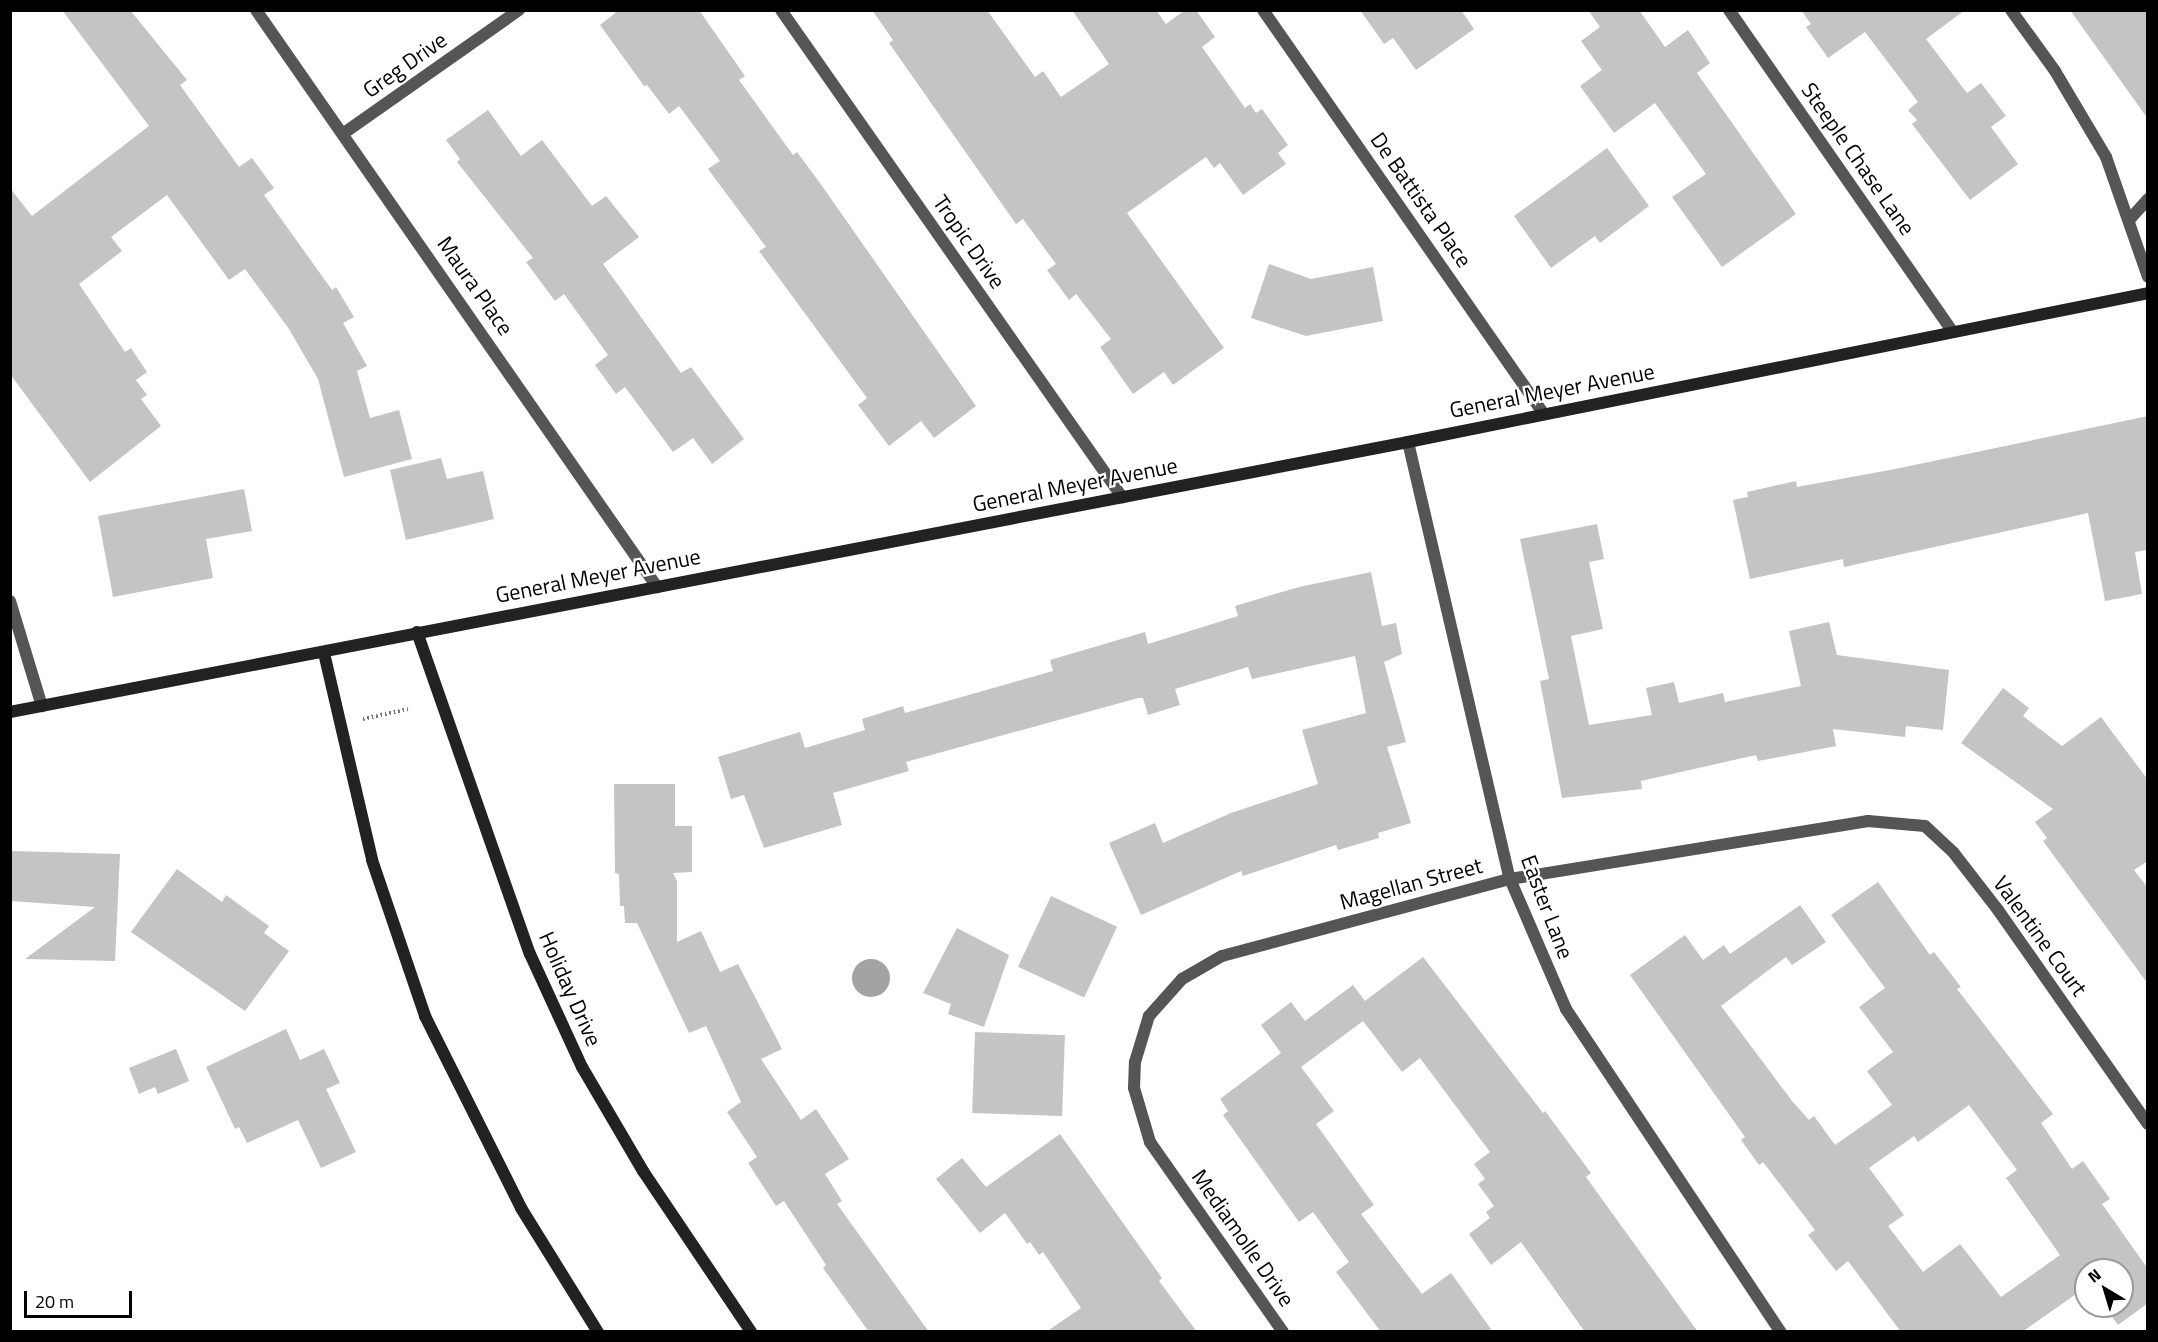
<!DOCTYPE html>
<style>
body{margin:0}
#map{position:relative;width:2158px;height:1342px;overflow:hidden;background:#fff;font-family:"Titillium Web",sans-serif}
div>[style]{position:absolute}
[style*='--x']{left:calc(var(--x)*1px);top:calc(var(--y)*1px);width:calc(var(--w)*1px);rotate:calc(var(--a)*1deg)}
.water>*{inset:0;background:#a3a3a3}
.round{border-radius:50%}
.building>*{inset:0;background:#c4c4c4;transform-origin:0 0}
.path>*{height:4px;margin-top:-2px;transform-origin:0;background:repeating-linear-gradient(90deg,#777 0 1.5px,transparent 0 4.5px)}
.lane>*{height:12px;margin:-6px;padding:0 6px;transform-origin:6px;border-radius:6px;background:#555}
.street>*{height:12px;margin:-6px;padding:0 6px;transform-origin:6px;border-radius:6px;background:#555}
.secondary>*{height:12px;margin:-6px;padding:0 6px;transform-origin:6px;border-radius:6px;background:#222}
span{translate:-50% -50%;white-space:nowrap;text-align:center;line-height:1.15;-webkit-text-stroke:4.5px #fff;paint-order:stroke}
.street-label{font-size:22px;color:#000}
.frame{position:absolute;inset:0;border:12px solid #000;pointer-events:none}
.north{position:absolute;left:2074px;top:1258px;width:60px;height:60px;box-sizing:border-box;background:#fff;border:2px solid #999;border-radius:50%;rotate:322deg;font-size:16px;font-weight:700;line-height:24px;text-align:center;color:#000}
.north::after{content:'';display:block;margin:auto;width:21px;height:27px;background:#000;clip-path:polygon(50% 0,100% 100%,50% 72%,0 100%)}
.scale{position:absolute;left:24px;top:1291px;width:108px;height:27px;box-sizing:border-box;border:3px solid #000;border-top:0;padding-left:8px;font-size:18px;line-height:21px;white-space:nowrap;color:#000;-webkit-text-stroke:4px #fff;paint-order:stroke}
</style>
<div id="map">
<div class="water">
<div class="round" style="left:852px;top:959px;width:38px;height:38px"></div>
</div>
<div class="building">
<div style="clip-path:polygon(62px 10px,130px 10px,187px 80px,180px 85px,239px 167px,252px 158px,274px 188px,264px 195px,332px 290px,336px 287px,354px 317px,343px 323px,367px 366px,357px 371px,370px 418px,399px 410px,412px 459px,344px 477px,318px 379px,289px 329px,245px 269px,229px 280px,167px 195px,111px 237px,122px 251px,79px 284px,125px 352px,131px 348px,147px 372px,136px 380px,147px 395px,141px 399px,161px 426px,90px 482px,10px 374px,10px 188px,32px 216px,149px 126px)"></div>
<div style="clip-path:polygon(619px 10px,699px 10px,745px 76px,739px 80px,793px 155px,797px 152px,820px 183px,976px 406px,934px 438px,921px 421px,889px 446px,858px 405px,867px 398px,759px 251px,766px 247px,708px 169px,720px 161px,679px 106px,669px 114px,647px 85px,644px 86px,600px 25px)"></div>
<div style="clip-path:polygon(872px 10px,987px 10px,1035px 77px,1043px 71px,1061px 97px,1109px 64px,1072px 10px,1156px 10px,1166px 24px,1185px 10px,1196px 10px,1215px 37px,1202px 47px,1245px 108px,1250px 104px,1256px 113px,1262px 109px,1288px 145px,1278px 153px,1286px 164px,1243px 195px,1220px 163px,1214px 168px,1206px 157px,1127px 213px,1224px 348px,1173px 385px,1164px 372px,1133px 394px,1100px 347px,1111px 339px,1076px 294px,1069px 300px,1047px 270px,1056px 264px,1023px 219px,1016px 224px,889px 43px,893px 40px)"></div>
<div style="clip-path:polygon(1360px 10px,1461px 10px,1474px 29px,1416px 70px,1393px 38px,1384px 44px)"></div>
<div style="clip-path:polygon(1588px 10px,1639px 10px,1665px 47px,1688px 30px,1710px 63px,1697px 73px,1796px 214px,1722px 267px,1672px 197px,1706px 174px,1655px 103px,1614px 133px,1580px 86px,1602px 70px,1581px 41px,1600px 27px)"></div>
<div style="clip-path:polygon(1801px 10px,1965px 10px,1926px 39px,1967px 93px,1981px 83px,2006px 116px,1991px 127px,2018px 164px,1970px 200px,1912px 124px,1917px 120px,1908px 110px,1918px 102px,1865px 32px,1828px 58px,1806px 27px,1811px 24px)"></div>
<div style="clip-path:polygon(2070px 10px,2148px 10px,2148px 119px)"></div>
<div style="clip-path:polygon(488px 110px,521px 156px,542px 140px,592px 206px,606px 196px,639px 237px,603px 264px,681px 373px,691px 367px,744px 439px,712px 464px,693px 438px,673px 452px,625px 387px,616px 394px,595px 365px,608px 355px,564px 294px,555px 301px,526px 262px,533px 258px,457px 162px,460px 159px,446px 140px)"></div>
<div style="clip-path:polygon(1607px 148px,1649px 206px,1600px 243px,1595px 236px,1551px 268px,1514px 216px)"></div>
<div style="clip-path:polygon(1269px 264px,1311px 279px,1373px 267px,1383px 321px,1306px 336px,1251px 318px)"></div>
<div style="clip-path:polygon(2148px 416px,2148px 550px,2135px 552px,2142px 594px,2105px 601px,2088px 513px,1844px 567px,1843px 559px,1750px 579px,1733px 500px,1748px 497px,1747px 492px,1796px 481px,1797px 487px,1895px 469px)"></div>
<div style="clip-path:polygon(441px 458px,447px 479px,483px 471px,494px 519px,406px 540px,390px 470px)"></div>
<div style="clip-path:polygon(244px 489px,252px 531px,206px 539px,213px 578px,113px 597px,98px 516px)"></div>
<div style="clip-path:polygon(1597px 524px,1604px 559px,1589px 562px,1603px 629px,1571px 636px,1589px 725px,1652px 715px,1646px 688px,1674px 682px,1679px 703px,1723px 693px,1725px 702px,1801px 686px,1789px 631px,1829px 622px,1837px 655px,1949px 670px,1943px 730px,1906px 726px,1905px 737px,1833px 729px,1836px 746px,1758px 761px,1756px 755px,1641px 781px,1642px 789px,1562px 798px,1540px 681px,1549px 679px,1520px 539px)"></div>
<div style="clip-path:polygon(1371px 572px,1382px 626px,1396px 623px,1402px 654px,1384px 662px,1406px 742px,1387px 747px,1411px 823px,1378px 833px,1379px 838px,1338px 850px,1336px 845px,1243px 876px,1241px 871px,1141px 915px,1109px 843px,1155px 823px,1163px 843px,1231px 813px,1318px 784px,1302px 730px,1366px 713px,1355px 656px,1252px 679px,1248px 667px,1175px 689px,1180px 705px,1148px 715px,1143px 698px,1138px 698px,906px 762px,909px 771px,833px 793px,842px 825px,764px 848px,744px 795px,731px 799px,718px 757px,800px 732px,805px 748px,865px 730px,862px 719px,903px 706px,905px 713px,1053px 671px,1050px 660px,1145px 632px,1148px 644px,1238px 616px,1235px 606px,1299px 587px)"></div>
<div style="clip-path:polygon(2003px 688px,2029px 708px,2023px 716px,2062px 746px,2101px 717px,2148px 780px,2148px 861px,2134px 870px,2148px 888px,2148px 984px,2043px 841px,2047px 838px,2035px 822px,2053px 809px,1961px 743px)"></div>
<div style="clip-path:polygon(614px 784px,675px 784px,675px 826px,692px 826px,692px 872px,673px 873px,677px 881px,677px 942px,701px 931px,720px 972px,738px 964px,782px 1049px,761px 1059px,801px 1120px,816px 1109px,849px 1159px,825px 1174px,842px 1201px,837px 1204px,929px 1332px,869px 1332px,823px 1268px,826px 1265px,784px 1201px,776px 1206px,748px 1163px,757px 1157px,727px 1112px,741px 1102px,706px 1026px,689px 1033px,637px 923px,625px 923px,624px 906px,620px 906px,619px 874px,615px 873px)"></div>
<div style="clip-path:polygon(12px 851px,120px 854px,115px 961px,25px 959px,95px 907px,11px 901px)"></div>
<div style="clip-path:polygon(177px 869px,222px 902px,226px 895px,269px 926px,264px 933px,289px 951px,245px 1011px,131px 932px)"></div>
<div style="clip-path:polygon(evenodd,1878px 882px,1930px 955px,1934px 952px,1961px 987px,1957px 989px,2053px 1114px,2041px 1123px,2072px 1169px,2083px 1161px,2110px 1199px,2102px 1204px,2148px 1269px,2148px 1303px,2118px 1325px,2104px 1306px,2122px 1306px,2122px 1270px,2086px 1270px,2086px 1287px,2022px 1332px,1901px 1332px,1848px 1261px,1836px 1271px,1808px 1235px,1815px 1230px,1763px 1162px,1759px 1165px,1741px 1140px,1745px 1137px,1630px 975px,1685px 935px,1703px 960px,1724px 945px,1730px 954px,1800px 905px,1826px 942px,1792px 965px,1786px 957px,1721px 1006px,1792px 1101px,1809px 1120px,1814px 1116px,1835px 1145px,1892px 1105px,1867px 1071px,1893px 1052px,1859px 1007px,1885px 988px,1831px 915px,1878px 882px,1969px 1105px,2017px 1170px,2006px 1178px,2060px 1255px,2001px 1297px,1960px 1244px,1923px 1272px,1888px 1226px,1904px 1215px,1869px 1168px,1914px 1136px,1918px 1142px,1969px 1105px)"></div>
<div style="left:1051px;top:896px;width:73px;height:78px;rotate:25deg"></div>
<div style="clip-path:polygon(957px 928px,1009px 955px,984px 1027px,948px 1014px,951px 1004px,923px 993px)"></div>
<div style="clip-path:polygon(1423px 957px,1543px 1113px,1545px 1111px,1591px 1173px,1586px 1177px,1698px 1332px,1585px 1332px,1521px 1242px,1491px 1265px,1469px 1234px,1490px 1218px,1486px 1212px,1494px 1206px,1478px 1184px,1485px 1179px,1474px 1164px,1490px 1152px,1420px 1058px,1402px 1072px,1363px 1021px,1301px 1067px,1334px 1111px,1316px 1124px,1374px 1205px,1361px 1214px,1422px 1294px,1451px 1273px,1493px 1332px,1381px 1332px,1336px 1272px,1349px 1262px,1313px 1212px,1299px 1222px,1223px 1115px,1228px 1111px,1220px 1099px,1281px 1053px,1261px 1025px,1291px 1002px,1305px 1021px,1353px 985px,1365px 1001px)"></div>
<div style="clip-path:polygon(286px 1029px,300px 1060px,324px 1049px,340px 1083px,326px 1089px,356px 1152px,321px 1168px,298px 1120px,247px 1143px,239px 1127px,235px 1129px,206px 1067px)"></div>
<div style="left:975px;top:1032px;width:90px;height:81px;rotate:2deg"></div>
<div style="clip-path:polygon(176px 1049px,189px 1081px,158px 1094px,155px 1087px,139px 1094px,129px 1068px)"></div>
<div style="clip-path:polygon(1060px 1134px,1162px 1278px,1159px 1281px,1197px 1332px,1046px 1332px,1081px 1308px,1043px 1252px,1039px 1255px,1030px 1242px,1027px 1244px,1005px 1213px,980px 1233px,936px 1179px,962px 1158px,986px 1187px)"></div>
</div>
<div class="path">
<div style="--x:363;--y:719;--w:46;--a:-12.5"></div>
</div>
<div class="lane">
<div style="--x:2011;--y:10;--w:75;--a:54.2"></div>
<div style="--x:2055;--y:71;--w:100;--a:59.3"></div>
<div style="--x:2106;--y:157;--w:127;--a:70.7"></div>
<div style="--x:2130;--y:219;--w:27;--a:-48"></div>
</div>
<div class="street">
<div style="--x:256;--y:10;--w:703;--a:55.2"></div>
<div style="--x:781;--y:10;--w:595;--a:55"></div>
<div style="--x:1263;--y:10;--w:492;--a:55.2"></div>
<div style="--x:1729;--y:10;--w:392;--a:55.2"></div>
<div style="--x:344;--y:133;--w:214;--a:-35.1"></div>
<div style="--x:1408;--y:442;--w:449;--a:76.9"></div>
<div style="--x:1510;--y:879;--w:142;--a:66.7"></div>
<div style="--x:1566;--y:1009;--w:388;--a:56.4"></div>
<div style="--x:10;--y:601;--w:110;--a:73.1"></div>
<div style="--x:1283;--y:1332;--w:232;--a:-125"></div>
<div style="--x:1150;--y:1142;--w:56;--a:-106.5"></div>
<div style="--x:1134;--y:1088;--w:26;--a:-88"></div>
<div style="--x:1135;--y:1062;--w:48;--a:-73.1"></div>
<div style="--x:1149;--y:1016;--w:50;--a:-48.3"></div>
<div style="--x:1182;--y:979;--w:46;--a:-29.9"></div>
<div style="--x:1222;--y:956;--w:298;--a:-15"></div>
<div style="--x:1510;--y:879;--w:363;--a:-9.2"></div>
<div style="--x:1868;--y:821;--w:57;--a:5"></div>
<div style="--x:1925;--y:826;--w:38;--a:43"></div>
<div style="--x:1953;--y:852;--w:73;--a:52.2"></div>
<div style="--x:1998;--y:910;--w:261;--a:55"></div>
</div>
<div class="secondary">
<div style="--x:417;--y:632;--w:341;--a:70.7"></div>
<div style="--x:530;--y:954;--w:124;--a:65.3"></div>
<div style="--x:582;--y:1067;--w:121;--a:59.6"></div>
<div style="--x:643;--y:1171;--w:194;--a:56.1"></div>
<div style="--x:324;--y:653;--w:212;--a:76.9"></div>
<div style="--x:372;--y:860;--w:165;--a:71.2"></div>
<div style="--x:425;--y:1016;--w:215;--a:63.4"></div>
<div style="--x:521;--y:1208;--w:146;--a:58.2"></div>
<div style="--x:10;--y:712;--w:1424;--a:-10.93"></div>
<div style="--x:1408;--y:442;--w:755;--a:-11.38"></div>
</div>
<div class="street-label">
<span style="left:405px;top:65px;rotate:-35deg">Greg Drive</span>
<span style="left:1858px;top:159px;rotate:55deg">Steeple Chase Lane</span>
<span style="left:1421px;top:200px;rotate:55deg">De Battista Place</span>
<span style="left:969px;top:242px;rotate:55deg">Tropic Drive</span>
<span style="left:475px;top:286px;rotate:55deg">Maura Place</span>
<span style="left:1552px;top:391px;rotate:-11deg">General Meyer Avenue</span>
<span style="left:1075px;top:485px;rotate:-11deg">General Meyer Avenue</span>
<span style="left:598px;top:576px;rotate:-11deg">General Meyer Avenue</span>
<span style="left:1411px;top:884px;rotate:-15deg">Magellan Street</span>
<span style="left:1547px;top:907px;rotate:69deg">Easter Lane</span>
<span style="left:2040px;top:936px;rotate:54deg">Valentine Court</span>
<span style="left:570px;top:989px;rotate:66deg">Holiday Drive</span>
<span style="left:1243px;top:1238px;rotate:55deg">Mediamolle Drive</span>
</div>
<div class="frame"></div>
<div class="north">N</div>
<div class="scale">20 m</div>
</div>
